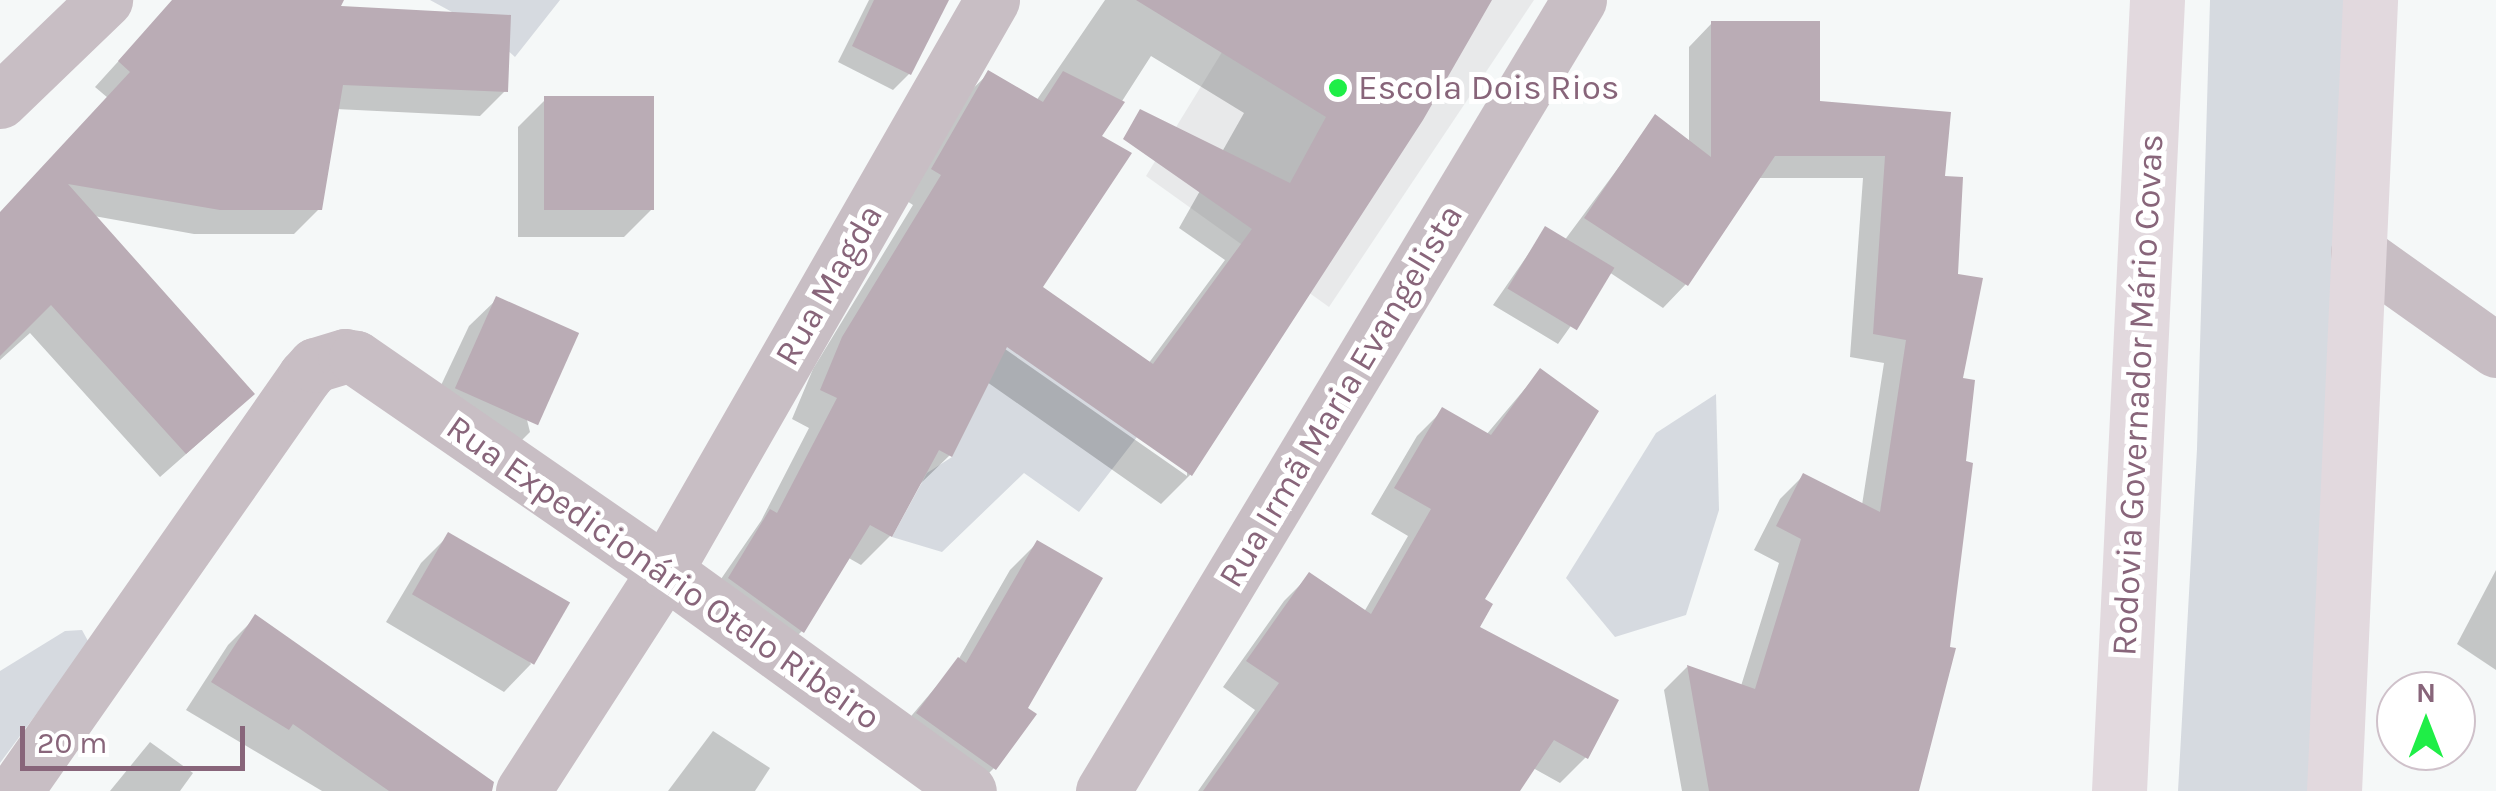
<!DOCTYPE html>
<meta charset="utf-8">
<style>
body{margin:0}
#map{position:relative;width:2496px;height:791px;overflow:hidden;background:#f5f8f8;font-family:Karla,sans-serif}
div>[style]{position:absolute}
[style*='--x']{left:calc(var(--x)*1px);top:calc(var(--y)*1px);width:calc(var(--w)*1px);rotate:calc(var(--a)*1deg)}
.built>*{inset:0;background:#e8e9ea}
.green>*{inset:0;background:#d6dae0}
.shadow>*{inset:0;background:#0003}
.building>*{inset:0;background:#baacb5;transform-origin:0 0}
.street>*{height:55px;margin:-27.5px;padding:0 27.5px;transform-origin:27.5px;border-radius:27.5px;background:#c8bec4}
.highway>*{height:55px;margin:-27.5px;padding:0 27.5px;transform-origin:27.5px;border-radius:27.5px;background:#e2d9de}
.dots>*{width:28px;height:28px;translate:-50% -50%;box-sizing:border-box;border:5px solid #fff;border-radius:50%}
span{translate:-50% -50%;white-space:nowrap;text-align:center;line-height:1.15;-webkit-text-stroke:10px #fff;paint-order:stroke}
.poi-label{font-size:35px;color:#88657a}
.left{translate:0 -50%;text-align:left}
.street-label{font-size:35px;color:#88657a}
.north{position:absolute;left:2376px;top:671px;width:100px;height:100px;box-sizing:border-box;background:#fff;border:2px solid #cfc1ca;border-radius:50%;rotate:0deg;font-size:28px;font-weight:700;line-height:40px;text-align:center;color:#88657a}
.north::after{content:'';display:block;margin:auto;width:35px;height:45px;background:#1fee47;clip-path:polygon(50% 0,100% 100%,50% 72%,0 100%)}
.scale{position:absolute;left:20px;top:726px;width:225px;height:45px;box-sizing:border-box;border:5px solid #88657a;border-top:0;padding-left:12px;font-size:30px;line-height:35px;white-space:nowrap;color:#88657a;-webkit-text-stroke:8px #fff;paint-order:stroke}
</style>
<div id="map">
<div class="built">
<div style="clip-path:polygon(1254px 0,1534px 0,1329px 307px,1146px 176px)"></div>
</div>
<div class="green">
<div style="clip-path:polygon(430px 0,560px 0,515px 57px,485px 30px)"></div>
<div style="clip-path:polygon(2210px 0,2347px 0,2308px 791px,2178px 791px,2197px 449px)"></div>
<div style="clip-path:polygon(956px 304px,1137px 437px,1079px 512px,1024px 473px,942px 552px,892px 537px,927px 473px,952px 457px)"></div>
<div style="clip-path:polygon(1716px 394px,1719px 510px,1686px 615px,1615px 637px,1566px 578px,1656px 433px)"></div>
<div style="clip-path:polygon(82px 630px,88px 641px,83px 651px,0 763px,0 671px,65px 631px)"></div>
</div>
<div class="shadow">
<div style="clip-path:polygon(174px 0,341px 0,337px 8px,505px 91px,480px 116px,336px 109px,319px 209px,294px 234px,194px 234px,94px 216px,227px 418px,160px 477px,30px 333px,0 360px,0 214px,108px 98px,95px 87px)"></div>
<div style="clip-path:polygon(869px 0,912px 0,909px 74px,893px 90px,838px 62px)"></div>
<div style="clip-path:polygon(evenodd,1105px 0,1489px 0,1421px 119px,1190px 475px,1161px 504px,987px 382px,950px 455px,920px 484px,890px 536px,861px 565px,847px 557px,802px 631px,773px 660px,701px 608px,761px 521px,809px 428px,792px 419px,813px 369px,913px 205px,904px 199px,959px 102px,989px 73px,1036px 101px,1105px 0,1151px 56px,1244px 113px,1179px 228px,1225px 260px,1148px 364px,1039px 288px,1099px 137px,1151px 56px,1105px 0,998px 338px,1187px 470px,1187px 476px,995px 342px,998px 338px)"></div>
<div style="clip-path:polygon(1712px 23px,1817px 103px,1942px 178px,1956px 276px,1960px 380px,1904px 791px,1682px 791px,1664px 690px,1687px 667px,1741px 686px,1779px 563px,1754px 550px,1780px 499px,1803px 476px,1862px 505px,1884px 363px,1850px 357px,1863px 178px,1757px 178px,1686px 284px,1663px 308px,1609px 272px,1558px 344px,1493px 305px,1545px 230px,1564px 241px,1653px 121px,1689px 145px,1689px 47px)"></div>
<div style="clip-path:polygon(546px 99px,652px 209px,624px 237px,518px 237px,518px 127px)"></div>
<div style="clip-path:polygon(497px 299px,530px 432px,503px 459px,427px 415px,469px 326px)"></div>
<div style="clip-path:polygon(1540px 371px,1477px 628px,1586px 757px,1560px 783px,1533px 768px,1517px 791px,1198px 791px,1255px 710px,1223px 687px,1284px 601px,1310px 575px,1364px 612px,1408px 536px,1371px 514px,1417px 436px,1443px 410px,1486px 435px)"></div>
<div style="clip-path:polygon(449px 535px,531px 664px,504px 692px,386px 622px,421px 563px)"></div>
<div style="clip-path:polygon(1037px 543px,994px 768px,971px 791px,890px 741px,957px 662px,1010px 570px)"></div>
<div style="clip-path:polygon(2496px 570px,2496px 670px,2457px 644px)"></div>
<div style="clip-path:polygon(255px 618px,485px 791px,322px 791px,186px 710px,228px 645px)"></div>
<div style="clip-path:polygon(713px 731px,770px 768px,755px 791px,668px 791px)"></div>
<div style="clip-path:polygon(150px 742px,193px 773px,180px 791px,110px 791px)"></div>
</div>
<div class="building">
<div style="clip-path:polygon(172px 0,344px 0,341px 6px,511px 15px,508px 92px,343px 85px,322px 210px,220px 210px,68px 184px,255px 394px,186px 454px,51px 305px,0 356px,0 212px,130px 72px,118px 61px)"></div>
<div style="clip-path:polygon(874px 0,949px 0,911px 75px,852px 46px)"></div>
<div style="clip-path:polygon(1136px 0,1492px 0,1423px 120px,1192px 476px,1007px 347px,952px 457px,939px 450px,892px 537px,870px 525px,804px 633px,728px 578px,770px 509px,777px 513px,837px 398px,820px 390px,842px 337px,941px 175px,931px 169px,988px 70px,1043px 102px,1063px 71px,1125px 102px,1102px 136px,1132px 153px,1043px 287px,1153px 364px,1252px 229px,1123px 139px,1140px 109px,1290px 183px,1326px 117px)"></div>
<div style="clip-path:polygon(1711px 21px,1820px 21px,1820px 101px,1951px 112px,1945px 176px,1963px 177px,1958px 274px,1983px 278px,1963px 378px,1975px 380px,1966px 461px,1973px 463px,1950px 647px,1956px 648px,1919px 791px,1709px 791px,1687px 665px,1755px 689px,1801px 539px,1776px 526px,1803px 473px,1880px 512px,1906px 340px,1873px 334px,1885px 156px,1775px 156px,1688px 286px,1584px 218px,1655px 114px,1711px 157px)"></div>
<div style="left:544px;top:96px;width:110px;height:114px"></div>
<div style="left:1545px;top:226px;width:81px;height:73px;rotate:31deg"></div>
<div style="left:496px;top:296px;width:91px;height:101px;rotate:24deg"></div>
<div style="clip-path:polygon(1540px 368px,1599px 411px,1485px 599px,1493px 604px,1480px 627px,1619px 700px,1588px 759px,1554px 740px,1520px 791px,1203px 791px,1279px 683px,1246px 661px,1309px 572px,1371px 614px,1431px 509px,1394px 488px,1442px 407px,1491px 435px)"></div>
<div style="left:448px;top:532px;width:141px;height:72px;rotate:30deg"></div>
<div style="clip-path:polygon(1037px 540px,1103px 578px,1028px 708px,1037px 714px,996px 770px,916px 713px,958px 657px,966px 663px)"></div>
<div style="clip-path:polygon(255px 614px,494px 782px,492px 791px,389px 791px,293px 724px,289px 730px,211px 682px)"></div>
</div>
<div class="street">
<div style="--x:0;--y:101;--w:146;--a:-43.9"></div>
<div style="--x:2358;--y:252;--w:169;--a:35.4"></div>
<div style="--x:15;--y:791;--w:506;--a:-55.05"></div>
<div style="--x:305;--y:376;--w:15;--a:-48"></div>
<div style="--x:315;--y:365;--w:31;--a:-17"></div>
<div style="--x:345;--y:356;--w:11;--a:10"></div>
<div style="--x:356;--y:358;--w:375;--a:34.6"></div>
<div style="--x:665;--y:571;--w:375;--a:35.9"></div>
<div style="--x:523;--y:791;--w:262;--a:-57.2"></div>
<div style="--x:665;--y:571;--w:658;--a:-60.2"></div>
<div style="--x:1103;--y:791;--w:923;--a:-58.96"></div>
</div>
<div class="highway">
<div style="--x:2119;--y:791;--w:792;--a:-87.25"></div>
<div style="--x:2334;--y:791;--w:792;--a:-87.39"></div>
</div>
<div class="dots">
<div style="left:1338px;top:88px;background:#1fee47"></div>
</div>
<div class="poi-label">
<span class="left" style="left:1358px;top:88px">Escola Dois Rios</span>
</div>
<div class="street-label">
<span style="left:829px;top:285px;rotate:-60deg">Rua Magda</span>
<span style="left:2138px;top:395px;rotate:-87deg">Rodovia Governador Mário Covas</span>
<span style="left:1341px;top:396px;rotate:-59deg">Rua Irmã Maria Evangelista</span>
<span style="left:663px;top:573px;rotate:35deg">Rua Expedicionário Otelo Ribeiro</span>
</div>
<div class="north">N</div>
<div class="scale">20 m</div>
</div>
